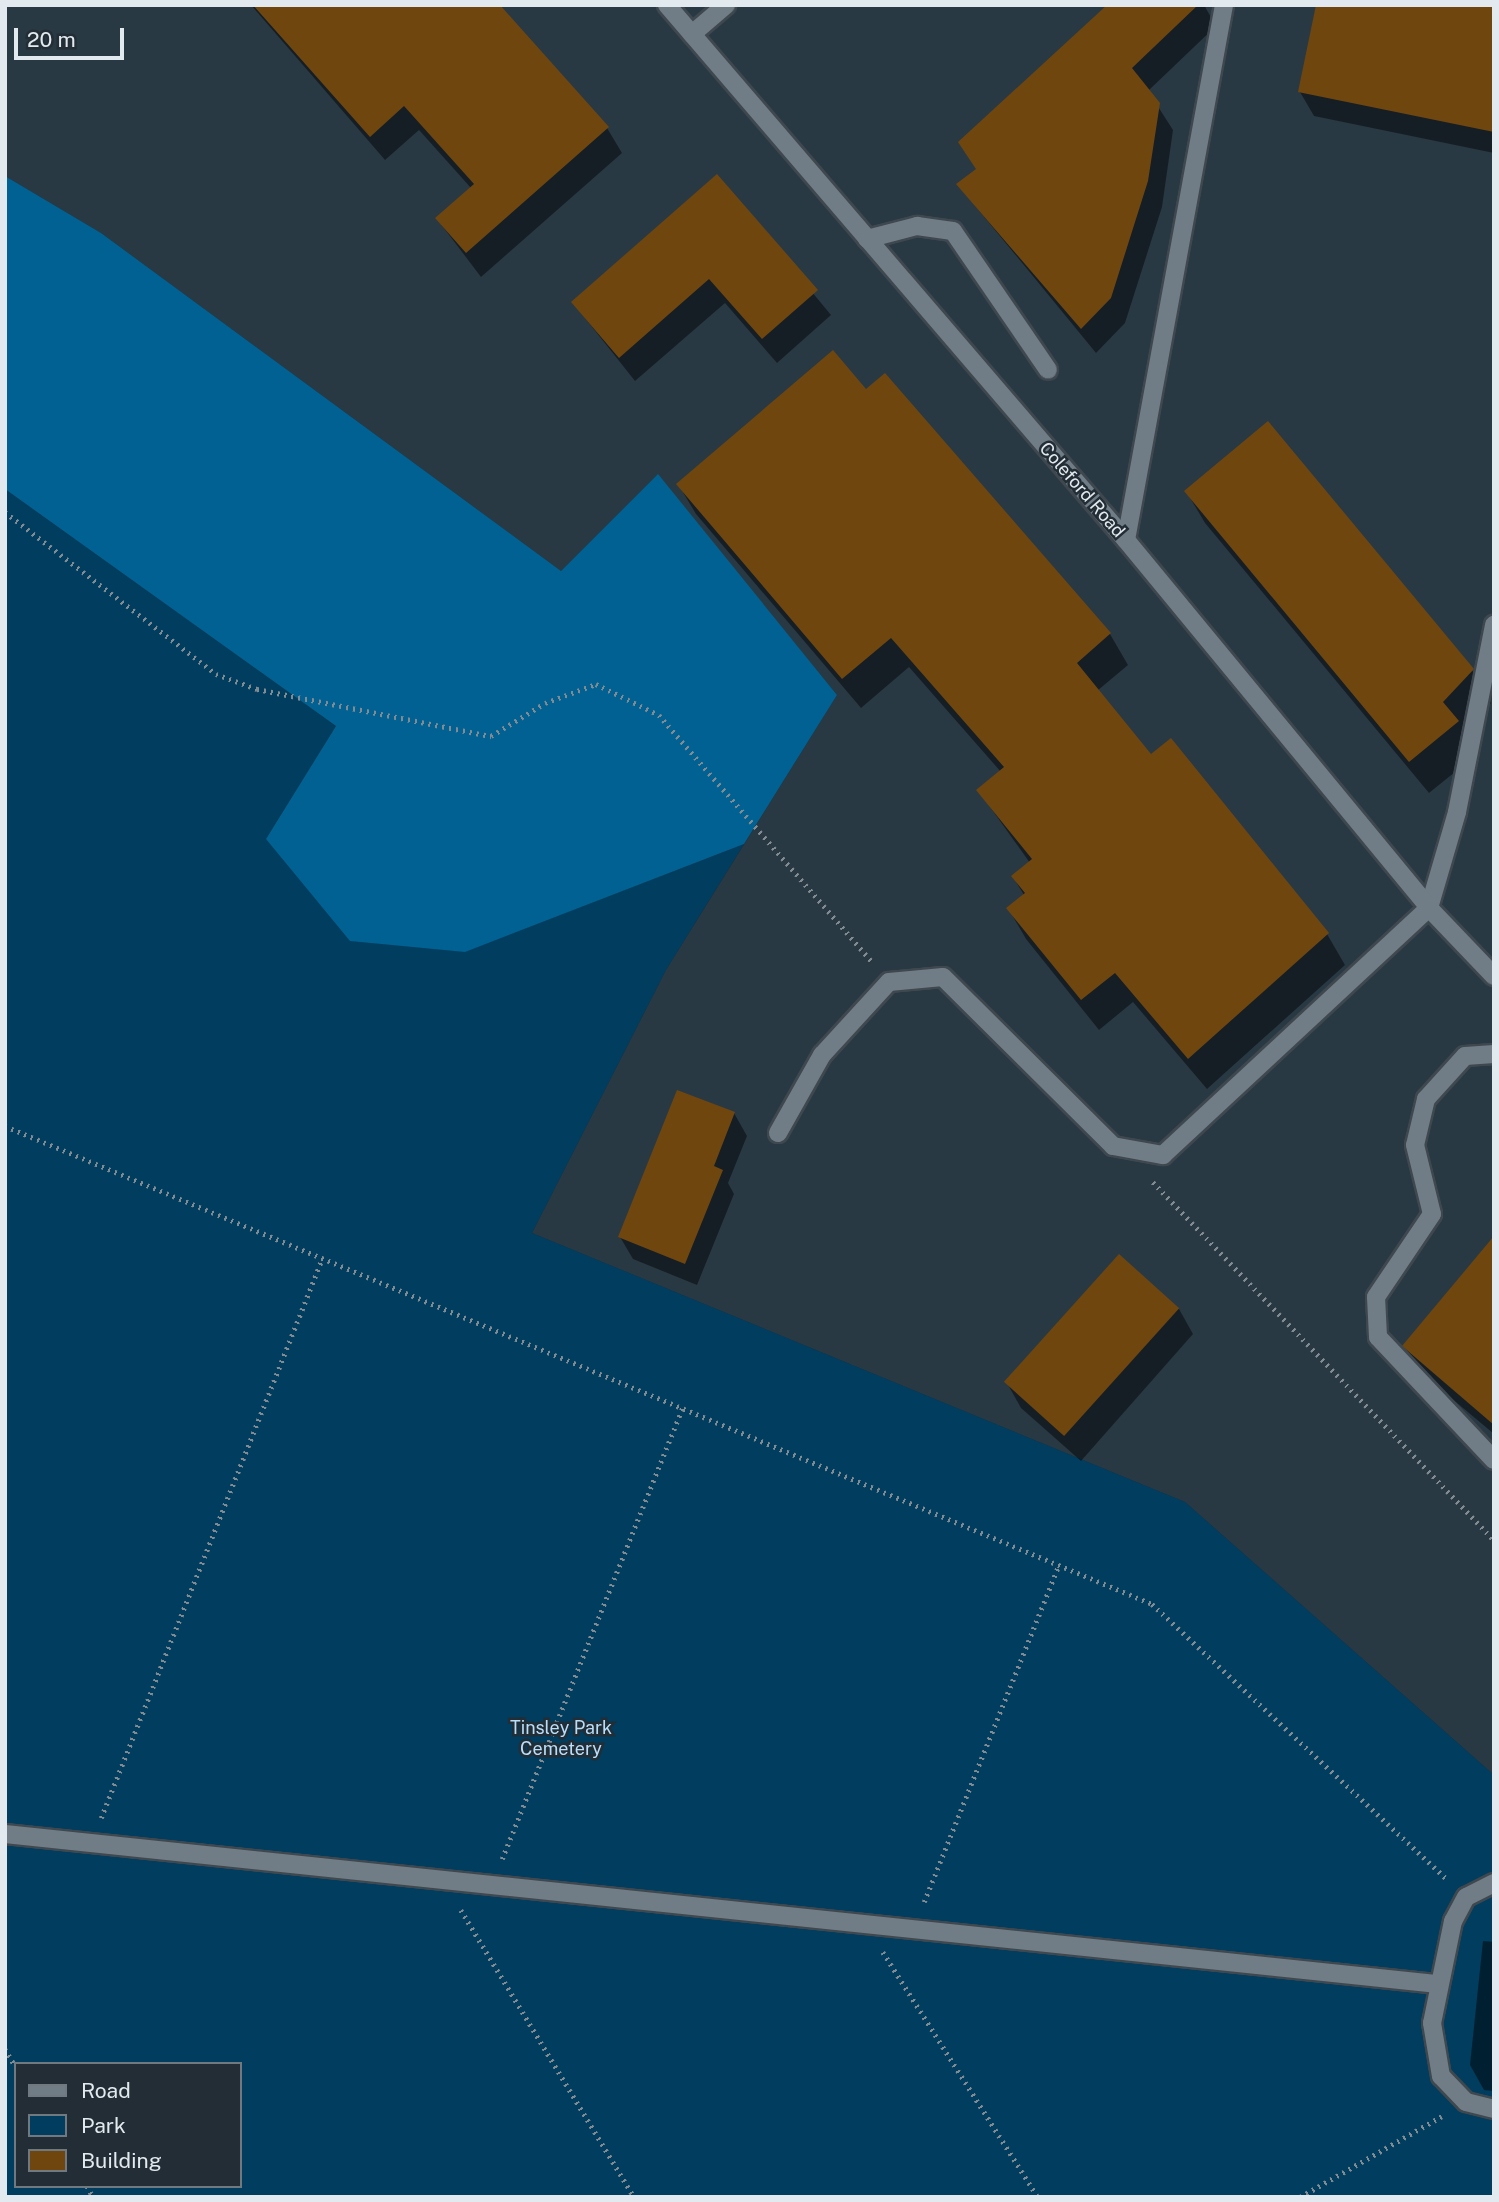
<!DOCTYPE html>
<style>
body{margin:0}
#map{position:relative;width:1499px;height:2202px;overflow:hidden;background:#222d35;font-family:"Public Sans",sans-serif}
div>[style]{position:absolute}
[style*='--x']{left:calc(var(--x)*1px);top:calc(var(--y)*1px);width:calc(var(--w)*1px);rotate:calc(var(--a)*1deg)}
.built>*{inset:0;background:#293944}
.green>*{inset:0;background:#003d5e}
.forest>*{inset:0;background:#006192}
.shadow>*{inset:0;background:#0007}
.building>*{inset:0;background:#70460f;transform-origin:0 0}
.path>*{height:4.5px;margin-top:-2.25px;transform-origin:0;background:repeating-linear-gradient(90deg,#828b92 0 2px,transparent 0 7px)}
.roads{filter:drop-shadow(2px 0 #3f484f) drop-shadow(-2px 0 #3f484f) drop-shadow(0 2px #3f484f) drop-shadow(0 -2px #3f484f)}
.lane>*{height:18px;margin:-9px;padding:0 9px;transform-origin:9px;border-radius:9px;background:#717d86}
.street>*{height:18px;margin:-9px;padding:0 9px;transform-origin:9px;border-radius:9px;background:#717d86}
span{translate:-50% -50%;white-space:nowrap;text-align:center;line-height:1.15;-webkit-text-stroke:5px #222d35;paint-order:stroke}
.street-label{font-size:18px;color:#e3eaef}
.park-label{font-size:18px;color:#b8defa}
.frame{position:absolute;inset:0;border:7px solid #e3eaef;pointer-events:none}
.legend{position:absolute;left:14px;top:2062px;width:228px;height:126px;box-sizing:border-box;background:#222d35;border:2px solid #6f797f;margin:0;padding:9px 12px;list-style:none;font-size:21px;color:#e3eaef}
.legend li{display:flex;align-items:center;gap:14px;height:35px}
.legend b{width:35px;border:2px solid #6f797f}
.scale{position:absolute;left:14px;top:28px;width:110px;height:32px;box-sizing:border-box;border:4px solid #e3eaef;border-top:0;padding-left:9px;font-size:21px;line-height:24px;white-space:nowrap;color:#e3eaef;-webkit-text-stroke:5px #222d35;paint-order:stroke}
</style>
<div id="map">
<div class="built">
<div style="clip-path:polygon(5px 5px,1494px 5px,1494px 1775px,1185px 1502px,532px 1233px,666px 970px,837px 695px,657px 475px,561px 571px,101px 233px,5px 176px)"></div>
</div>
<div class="green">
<div style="clip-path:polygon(evenodd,5px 489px,336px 726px,266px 839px,466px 951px,744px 844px,666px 970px,532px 1233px,1185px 1502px,1494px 1775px,1494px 2195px,5px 2197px,5px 489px,16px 2064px,240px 2064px,240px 2186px,16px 2186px,16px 2064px)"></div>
</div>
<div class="forest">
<div style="clip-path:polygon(5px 176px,101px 233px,561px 571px,658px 474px,837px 695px,744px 844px,465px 952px,350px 941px,266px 839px,336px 726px,5px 489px)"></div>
</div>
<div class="shadow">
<div style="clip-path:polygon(251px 5px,498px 5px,607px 128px,622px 153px,481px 277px,437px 219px,471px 188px,419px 130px,385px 160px)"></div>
<div style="clip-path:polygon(1110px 5px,1204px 5px,1216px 26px,1148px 91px,1173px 130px,1162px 207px,1125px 323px,1096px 353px,958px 185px,977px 171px)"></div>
<div style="clip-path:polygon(1494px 5px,1494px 153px,1314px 116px,1300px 92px)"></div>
<div style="clip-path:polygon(717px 177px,831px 315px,777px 363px,725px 303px,635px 381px,573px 303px)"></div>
<div style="clip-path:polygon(885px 376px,1110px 634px,1128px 665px,1097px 691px,1150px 756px,1327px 934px,1345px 965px,1207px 1089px,1133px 1002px,1099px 1030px,1026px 939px,1008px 908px,1024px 895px,1013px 877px,1030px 863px,978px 790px,1001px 772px,909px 667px,861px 708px,696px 514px,678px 484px,866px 392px)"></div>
<div style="clip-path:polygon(1186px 491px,1472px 670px,1491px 703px,1463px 732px,1476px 755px,1429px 793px,1205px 523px)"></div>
<div style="clip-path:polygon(734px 1113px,747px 1136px,728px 1183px,734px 1194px,697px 1285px,633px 1259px,620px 1237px)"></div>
<div style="clip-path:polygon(1494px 1239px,1494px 1434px,1419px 1371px,1404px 1346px)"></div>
<div style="clip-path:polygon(1119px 1256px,1179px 1309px,1193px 1334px,1081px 1461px,1021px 1408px,1007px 1383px)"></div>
<div style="clip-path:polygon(1483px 1941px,1494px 1942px,1494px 2091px,1484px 2090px,1470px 2065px)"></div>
</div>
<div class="building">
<div style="clip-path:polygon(253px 5px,500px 5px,609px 127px,466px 253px,435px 218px,474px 184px,404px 106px,370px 137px)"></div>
<div style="clip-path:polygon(1107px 5px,1198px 5px,1132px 68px,1160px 103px,1148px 181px,1111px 298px,1081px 329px,956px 184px,976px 169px,958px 142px)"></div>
<div style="clip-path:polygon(1316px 5px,1494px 5px,1494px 132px,1298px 92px)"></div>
<div style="clip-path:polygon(717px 174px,818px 290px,762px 339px,709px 279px,619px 358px,571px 302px)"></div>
<div style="clip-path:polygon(833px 350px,866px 389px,885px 373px,1111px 633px,1077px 663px,1151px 754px,1171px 738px,1329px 933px,1188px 1059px,1115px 973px,1081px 1000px,1006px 908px,1025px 893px,1011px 876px,1032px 859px,976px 790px,1004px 767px,891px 638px,842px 679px,676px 484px)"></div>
<div style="clip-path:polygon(1268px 421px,1474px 669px,1443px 702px,1459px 721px,1409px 762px,1184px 491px)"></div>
<div style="clip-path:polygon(677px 1090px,735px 1112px,714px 1166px,723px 1170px,685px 1264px,618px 1237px)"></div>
<div style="clip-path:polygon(1494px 1236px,1494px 1425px,1402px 1346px)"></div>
<div style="left:1119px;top:1254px;width:81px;height:172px;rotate:42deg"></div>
</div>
<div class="path">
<div style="--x:5;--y:512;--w:266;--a:37.5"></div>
<div style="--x:216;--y:674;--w:44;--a:20.1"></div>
<div style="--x:257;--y:689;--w:239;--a:11.4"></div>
<div style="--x:491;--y:736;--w:63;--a:-31.4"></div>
<div style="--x:545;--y:703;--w:54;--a:-20.4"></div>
<div style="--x:596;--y:684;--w:70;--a:26.2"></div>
<div style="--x:659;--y:715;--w:328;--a:49.2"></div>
<div style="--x:5;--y:1126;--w:1243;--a:22.62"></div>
<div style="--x:1152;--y:1604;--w:402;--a:43"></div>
<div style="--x:1153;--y:1182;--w:494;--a:46.4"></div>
<div style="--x:101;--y:1818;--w:601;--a:-68.43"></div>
<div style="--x:502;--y:1859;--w:486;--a:-68.2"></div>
<div style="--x:924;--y:1902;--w:363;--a:-68.2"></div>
<div style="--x:461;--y:1910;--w:335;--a:58.9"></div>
<div style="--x:883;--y:1952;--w:290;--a:57.7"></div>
<div style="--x:5;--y:2049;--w:21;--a:59"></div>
<div style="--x:87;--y:2186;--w:13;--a:61"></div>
<div style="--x:1300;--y:2197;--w:163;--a:-29.7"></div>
</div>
<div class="roads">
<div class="lane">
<div style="--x:692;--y:34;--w:45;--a:-40.5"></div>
<div style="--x:867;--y:239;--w:52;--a:-14.6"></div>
<div style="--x:917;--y:226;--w:36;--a:8"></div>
<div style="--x:953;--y:231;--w:168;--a:55.6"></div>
<div style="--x:1126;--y:540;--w:544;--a:-79.62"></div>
<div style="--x:1494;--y:1054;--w:29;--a:176"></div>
<div style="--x:1465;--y:1056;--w:58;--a:132.2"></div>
<div style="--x:1426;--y:1099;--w:47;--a:103.4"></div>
<div style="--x:1415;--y:1145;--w:71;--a:76.2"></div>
<div style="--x:1432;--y:1214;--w:100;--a:124"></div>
<div style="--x:1376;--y:1297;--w:40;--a:87.1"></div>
<div style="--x:1378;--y:1337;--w:169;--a:46.7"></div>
<div style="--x:778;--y:1133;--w:90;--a:-60.6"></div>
<div style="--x:822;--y:1055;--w:99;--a:-47.5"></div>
<div style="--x:889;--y:982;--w:54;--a:-5.3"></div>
<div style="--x:943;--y:977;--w:240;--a:44.8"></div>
<div style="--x:1113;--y:1146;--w:51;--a:10.2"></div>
<div style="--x:1163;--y:1155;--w:363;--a:-42.9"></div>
<div style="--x:1429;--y:908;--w:100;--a:-73.7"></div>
<div style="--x:1457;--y:812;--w:191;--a:-78.8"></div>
<div style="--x:5;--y:1834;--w:1441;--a:5.98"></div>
<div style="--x:1494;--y:1883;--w:31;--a:153"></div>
<div style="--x:1466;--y:1897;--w:27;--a:118"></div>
<div style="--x:1453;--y:1921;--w:104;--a:101.6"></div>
<div style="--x:1432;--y:2023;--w:54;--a:80.4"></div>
<div style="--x:1441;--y:2076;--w:36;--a:46"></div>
<div style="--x:1466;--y:2102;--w:29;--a:14"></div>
</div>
<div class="street">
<div style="--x:667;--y:5;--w:705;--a:49.37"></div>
<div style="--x:1126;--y:540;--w:477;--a:50.5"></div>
<div style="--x:1429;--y:908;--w:94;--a:46.3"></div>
</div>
</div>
<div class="street-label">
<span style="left:1082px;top:490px;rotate:49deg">Coleford Road</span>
</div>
<div class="park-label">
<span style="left:561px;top:1739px">Tinsley Park<br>Cemetery</span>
</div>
<div class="frame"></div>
<ul class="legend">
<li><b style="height:9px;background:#717d86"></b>Road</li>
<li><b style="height:19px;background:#003d5e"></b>Park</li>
<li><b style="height:19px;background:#70460f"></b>Building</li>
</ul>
<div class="scale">20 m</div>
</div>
